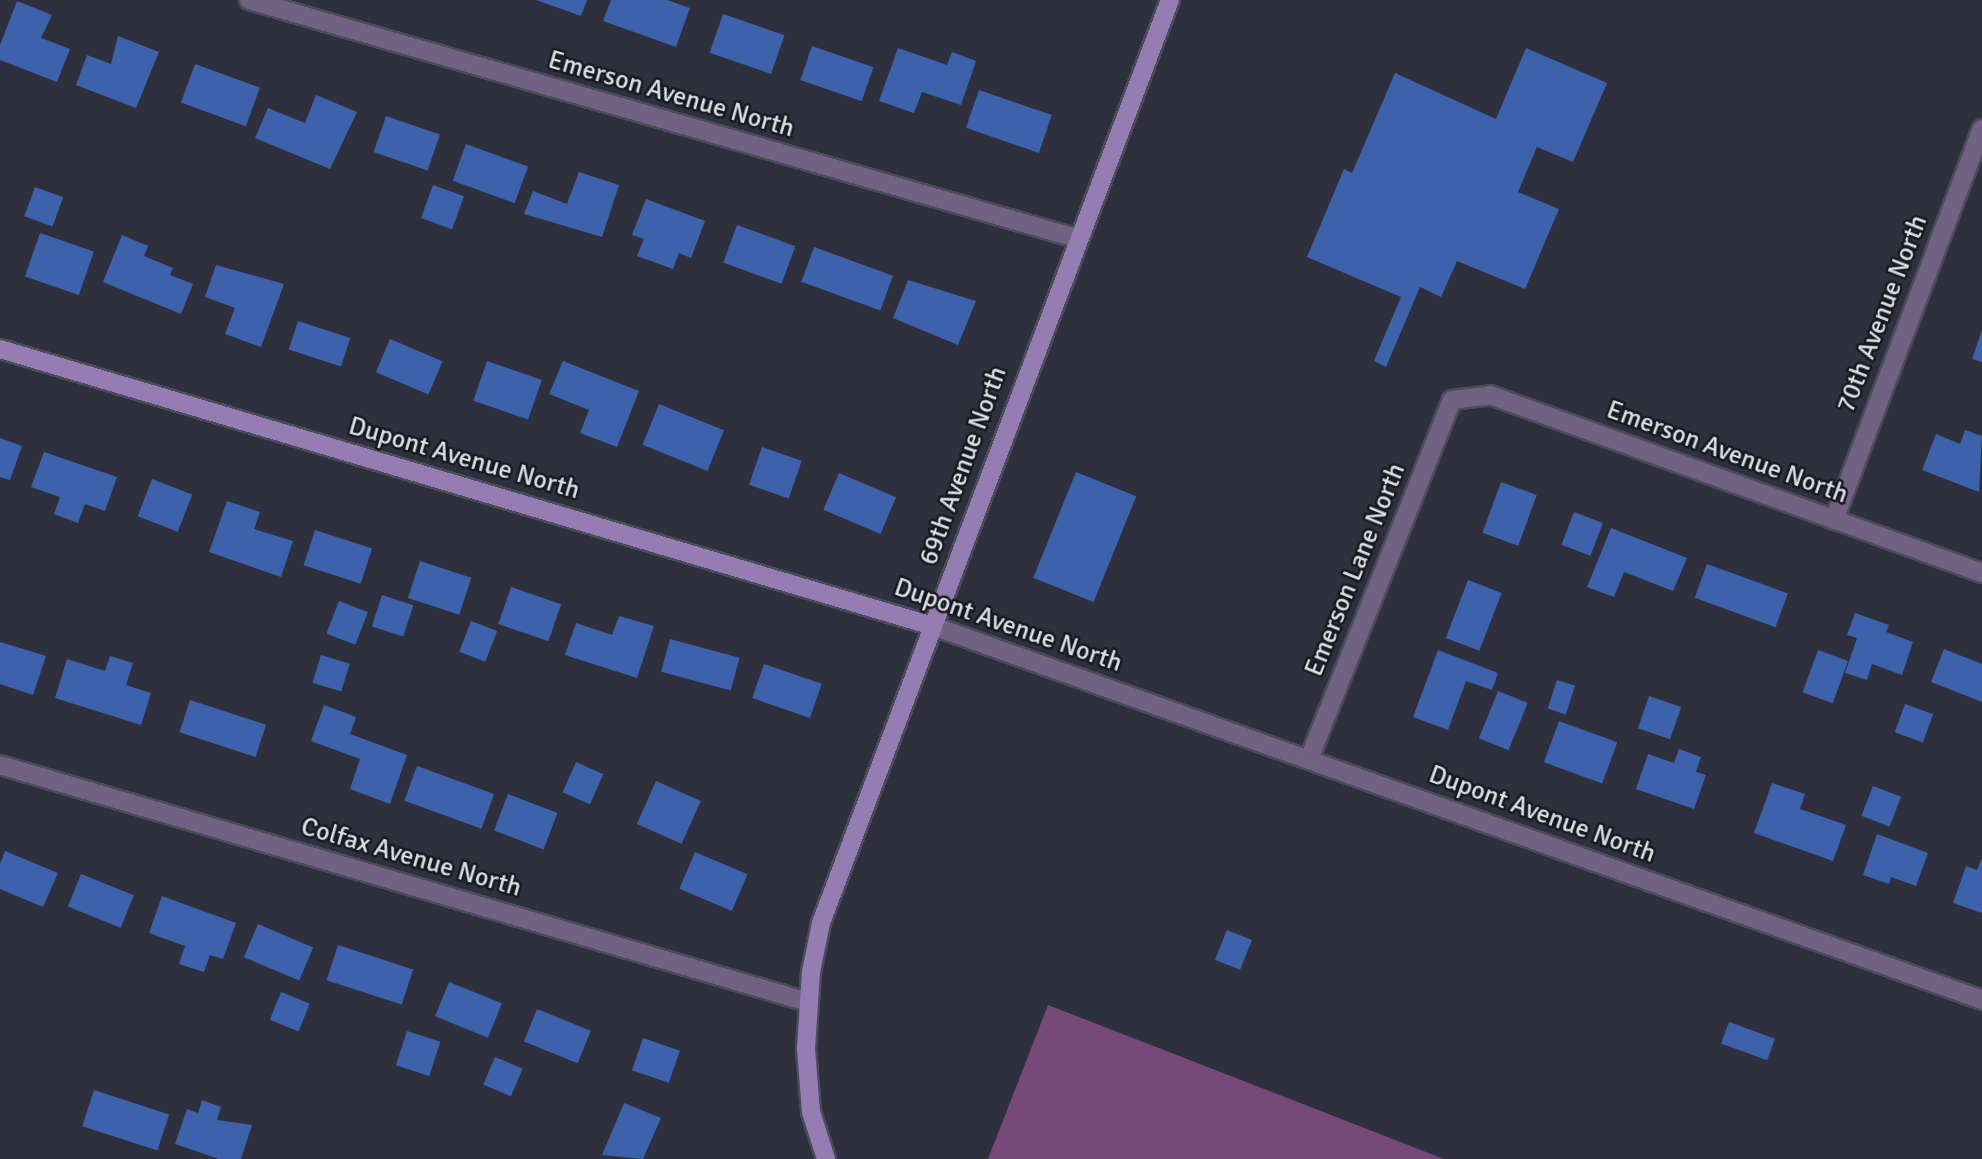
<!DOCTYPE html>
<style>
body{margin:0}
#map{position:relative;width:1982px;height:1159px;overflow:hidden;background:#2f303e;font-family:Signika,sans-serif}
div>[style]{position:absolute}
[style*='--x']{left:calc(var(--x)*1px);top:calc(var(--y)*1px);width:calc(var(--w)*1px);rotate:calc(var(--a)*1deg)}
.green>*{inset:0;background:#764978}
.building>*{inset:0;background:#3e61ab;transform-origin:0 0}
.roads{filter:drop-shadow(2px 0 #4b4c59) drop-shadow(-2px 0 #4b4c59) drop-shadow(0 2px #4b4c59) drop-shadow(0 -2px #4b4c59)}
.street>*{height:18px;margin:-9px;padding:0 9px;transform-origin:9px;border-radius:9px;background:#716284}
.secondary>*{height:18px;margin:-9px;padding:0 9px;transform-origin:9px;border-radius:9px;background:#957cb3}
span{translate:-50% -50%;white-space:nowrap;text-align:center;line-height:1.15;-webkit-text-stroke:5px #18181f;paint-order:stroke}
.street-label{font-size:26px;color:#dedee8}
</style>
<div id="map">
<div class="green">
<div style="clip-path:polygon(1048px 1005px,1444px 1159px,988px 1159px)"></div>
</div>
<div class="building">
<div style="clip-path:polygon(536px 0,587px 0,581px 16px)"></div>
<div style="clip-path:polygon(611px 0,667px 0,690px 8px,676px 47px,603px 21px)"></div>
<div style="clip-path:polygon(17px 1px,52px 15px,41px 38px,70px 49px,57px 82px,0 60px,0 45px)"></div>
<div style="left:723px;top:14px;width:65px;height:41px;rotate:19deg"></div>
<div style="clip-path:polygon(118px 36px,159px 52px,136px 108px,76px 85px,87px 55px,111px 64px)"></div>
<div style="left:812px;top:46px;width:65px;height:36px;rotate:19deg"></div>
<div style="clip-path:polygon(898px 48px,947px 65px,952px 52px,976px 61px,961px 105px,922px 92px,914px 113px,879px 101px)"></div>
<div style="clip-path:polygon(1526px 48px,1607px 83px,1573px 162px,1537px 147px,1518px 192px,1559px 209px,1525px 289px,1457px 261px,1441px 297px,1420px 287px,1386px 367px,1374px 361px,1401px 297px,1307px 257px,1344px 169px,1352px 173px,1395px 73px,1496px 119px)"></div>
<div style="left:195px;top:64px;width:69px;height:41px;rotate:20deg"></div>
<div style="left:979px;top:90px;width:77px;height:40px;rotate:19deg"></div>
<div style="clip-path:polygon(316px 95px,357px 112px,330px 169px,255px 138px,268px 108px,305px 123px)"></div>
<div style="left:386px;top:116px;width:57px;height:38px;rotate:19deg"></div>
<div style="left:466px;top:144px;width:66px;height:39px;rotate:20deg"></div>
<div style="clip-path:polygon(579px 172px,619px 185px,602px 237px,524px 214px,533px 191px,567px 204px)"></div>
<div style="left:433px;top:185px;width:33px;height:35px;rotate:20deg"></div>
<div style="left:35px;top:187px;width:30px;height:31px;rotate:20deg"></div>
<div style="clip-path:polygon(646px 199px,705px 221px,691px 258px,679px 253px,673px 269px,637px 256px,644px 239px,632px 235px)"></div>
<div style="left:737px;top:225px;width:62px;height:40px;rotate:20deg"></div>
<div style="left:40px;top:233px;width:57px;height:46px;rotate:19deg"></div>
<div style="clip-path:polygon(122px 235px,148px 246px,144px 256px,173px 268px,170px 275px,193px 284px,181px 314px,103px 282px)"></div>
<div style="left:814px;top:247px;width:84px;height:37px;rotate:20deg"></div>
<div style="clip-path:polygon(216px 265px,284px 284px,261px 347px,225px 334px,235px 308px,205px 297px)"></div>
<div style="clip-path:polygon(908px 280px,976px 301px,958px 345px,893px 318px)"></div>
<div style="left:298px;top:321px;width:55px;height:30px;rotate:18deg"></div>
<div style="clip-path:polygon(1982px 330px,1982px 362px,1972px 359px)"></div>
<div style="left:390px;top:339px;width:57px;height:36px;rotate:23deg"></div>
<div style="left:487px;top:361px;width:58px;height:42px;rotate:19deg"></div>
<div style="clip-path:polygon(563px 361px,639px 391px,617px 447px,580px 433px,589px 410px,549px 394px)"></div>
<div style="left:659px;top:404px;width:70px;height:44px;rotate:22deg"></div>
<div style="clip-path:polygon(1965px 430px,1982px 436px,1979px 492px,1922px 470px,1936px 434px,1960px 444px)"></div>
<div style="clip-path:polygon(0 438px,22px 446px,10px 480px,0 477px)"></div>
<div style="left:762px;top:447px;width:42px;height:40px;rotate:19deg"></div>
<div style="clip-path:polygon(44px 452px,117px 477px,105px 511px,85px 504px,78px 523px,54px 514px,60px 497px,31px 487px)"></div>
<div style="left:1076px;top:472px;width:65px;height:114px;rotate:22deg"></div>
<div style="left:839px;top:473px;width:62px;height:40px;rotate:23deg"></div>
<div style="left:152px;top:479px;width:43px;height:40px;rotate:21deg"></div>
<div style="left:1501px;top:482px;width:38px;height:54px;rotate:20deg"></div>
<div style="clip-path:polygon(227px 501px,260px 512px,254px 529px,293px 541px,281px 577px,209px 552px)"></div>
<div style="left:1574px;top:512px;width:31px;height:35px;rotate:21deg"></div>
<div style="clip-path:polygon(1611px 528px,1687px 558px,1673px 591px,1624px 572px,1614px 597px,1587px 587px)"></div>
<div style="left:315px;top:530px;width:60px;height:37px;rotate:18deg"></div>
<div style="left:420px;top:561px;width:54px;height:39px;rotate:18deg"></div>
<div style="left:1707px;top:564px;width:86px;height:36px;rotate:20deg"></div>
<div style="left:1468px;top:580px;width:36px;height:62px;rotate:21deg"></div>
<div style="left:511px;top:587px;width:53px;height:39px;rotate:19deg"></div>
<div style="left:382px;top:595px;width:33px;height:33px;rotate:18deg"></div>
<div style="left:339px;top:601px;width:31px;height:35px;rotate:21deg"></div>
<div style="clip-path:polygon(1855px 613px,1889px 625px,1886px 632px,1913px 642px,1902px 675px,1872px 664px,1867px 680px,1845px 673px,1857px 638px,1847px 635px)"></div>
<div style="clip-path:polygon(619px 616px,654px 626px,637px 678px,565px 655px,576px 623px,612px 635px)"></div>
<div style="left:471px;top:621px;width:28px;height:33px;rotate:21deg"></div>
<div style="left:670px;top:639px;width:72px;height:34px;rotate:15deg"></div>
<div style="clip-path:polygon(0 642px,46px 656px,33px 695px,0 684px)"></div>
<div style="clip-path:polygon(1944px 649px,1982px 664px,1982px 702px,1931px 682px)"></div>
<div style="clip-path:polygon(1438px 650px,1498px 673px,1492px 690px,1466px 681px,1448px 730px,1413px 717px)"></div>
<div style="left:1818px;top:650px;width:32px;height:45px;rotate:20deg"></div>
<div style="left:321px;top:655px;width:30px;height:29px;rotate:17deg"></div>
<div style="clip-path:polygon(110px 656px,133px 663px,126px 685px,151px 693px,141px 725px,55px 698px,67px 659px,105px 671px)"></div>
<div style="left:764px;top:664px;width:61px;height:36px;rotate:19deg"></div>
<div style="left:1557px;top:680px;width:19px;height:30px;rotate:18deg"></div>
<div style="left:1498px;top:691px;width:32px;height:51px;rotate:22deg"></div>
<div style="left:1649px;top:696px;width:34px;height:34px;rotate:19deg"></div>
<div style="left:190px;top:700px;width:80px;height:34px;rotate:18deg"></div>
<div style="left:1905px;top:704px;width:30px;height:30px;rotate:20deg"></div>
<div style="clip-path:polygon(324px 705px,356px 717px,350px 734px,407px 755px,390px 804px,350px 789px,360px 759px,311px 741px)"></div>
<div style="left:1559px;top:721px;width:62px;height:44px;rotate:20deg"></div>
<div style="clip-path:polygon(1679px 749px,1701px 757px,1696px 772px,1706px 775px,1694px 809px,1636px 789px,1648px 754px,1674px 763px)"></div>
<div style="left:576px;top:762px;width:30px;height:33px;rotate:24deg"></div>
<div style="left:417px;top:766px;width:82px;height:37px;rotate:20deg"></div>
<div style="left:656px;top:781px;width:49px;height:47px;rotate:24deg"></div>
<div style="clip-path:polygon(1772px 783px,1805px 794px,1800px 809px,1846px 825px,1833px 861px,1754px 833px)"></div>
<div style="left:1873px;top:786px;width:30px;height:32px;rotate:21deg"></div>
<div style="left:508px;top:794px;width:53px;height:39px;rotate:21deg"></div>
<div style="clip-path:polygon(1877px 834px,1928px 853px,1916px 886px,1891px 877px,1889px 884px,1863px 875px)"></div>
<div style="clip-path:polygon(5px 851px,58px 873px,43px 907px,0 889px,0 864px)"></div>
<div style="left:695px;top:852px;width:57px;height:40px;rotate:23deg"></div>
<div style="clip-path:polygon(1982px 858px,1982px 913px,1953px 903px,1966px 866px,1977px 870px)"></div>
<div style="left:81px;top:874px;width:57px;height:35px;rotate:22deg"></div>
<div style="clip-path:polygon(162px 896px,236px 923px,223px 959px,210px 955px,204px 972px,179px 964px,185px 946px,149px 933px)"></div>
<div style="left:258px;top:924px;width:60px;height:36px;rotate:23deg"></div>
<div style="left:1227px;top:930px;width:27px;height:32px;rotate:22deg"></div>
<div style="left:338px;top:945px;width:79px;height:37px;rotate:18deg"></div>
<div style="left:449px;top:982px;width:57px;height:37px;rotate:22deg"></div>
<div style="left:281px;top:992px;width:31px;height:30px;rotate:22deg"></div>
<div style="left:537px;top:1009px;width:58px;height:35px;rotate:22deg"></div>
<div style="left:1729px;top:1022px;width:49px;height:23px;rotate:20deg"></div>
<div style="left:407px;top:1031px;width:35px;height:36px;rotate:18deg"></div>
<div style="left:643px;top:1038px;width:39px;height:34px;rotate:19deg"></div>
<div style="left:495px;top:1057px;width:30px;height:30px;rotate:23deg"></div>
<div style="left:94px;top:1090px;width:79px;height:38px;rotate:18deg"></div>
<div style="clip-path:polygon(202px 1100px,221px 1107px,217px 1120px,252px 1125px,241px 1159px,219px 1159px,175px 1144px,187px 1109px,198px 1113px)"></div>
<div style="clip-path:polygon(624px 1103px,661px 1118px,643px 1159px,602px 1155px)"></div>
</div>
<div class="roads">
<div class="street">
<div style="--x:249;--y:0;--w:864;--a:16.06"></div>
<div style="--x:1834;--y:520;--w:418;--a:-69.3"></div>
<div style="--x:933;--y:626;--w:1114;--a:19.62"></div>
<div style="--x:1309;--y:759;--w:386;--a:-68.3"></div>
<div style="--x:1452;--y:400;--w:38;--a:-7"></div>
<div style="--x:1490;--y:395;--w:523;--a:19.89"></div>
<div style="--x:0;--y:765;--w:842;--a:16.35"></div>
</div>
<div class="secondary">
<div style="--x:0;--y:349;--w:973;--a:16.54"></div>
<div style="--x:826;--y:1159;--w:49;--a:-107.7"></div>
<div style="--x:811;--y:1112;--w:63;--a:-94.5"></div>
<div style="--x:806;--y:1049;--w:77;--a:-86.3"></div>
<div style="--x:811;--y:972;--w:50;--a:-78.5"></div>
<div style="--x:821;--y:923;--w:987;--a:-69.29"></div>
</div>
</div>
<div class="street-label">
<span style="left:671px;top:95px;rotate:16deg">Emerson Avenue North</span>
<span style="left:1883px;top:314px;rotate:-69deg">70th Avenue North</span>
<span style="left:1727px;top:453px;rotate:20deg">Emerson Avenue North</span>
<span style="left:464px;top:459px;rotate:16deg">Dupont Avenue North</span>
<span style="left:964px;top:466px;rotate:-70deg">69th Avenue North</span>
<span style="left:1356px;top:570px;rotate:-68deg">Emerson Lane North</span>
<span style="left:1008px;top:626px;rotate:19deg">Dupont Avenue North</span>
<span style="left:1542px;top:815px;rotate:20deg">Dupont Avenue North</span>
<span style="left:411px;top:858px;rotate:16deg">Colfax Avenue North</span>
</div>
</div>
